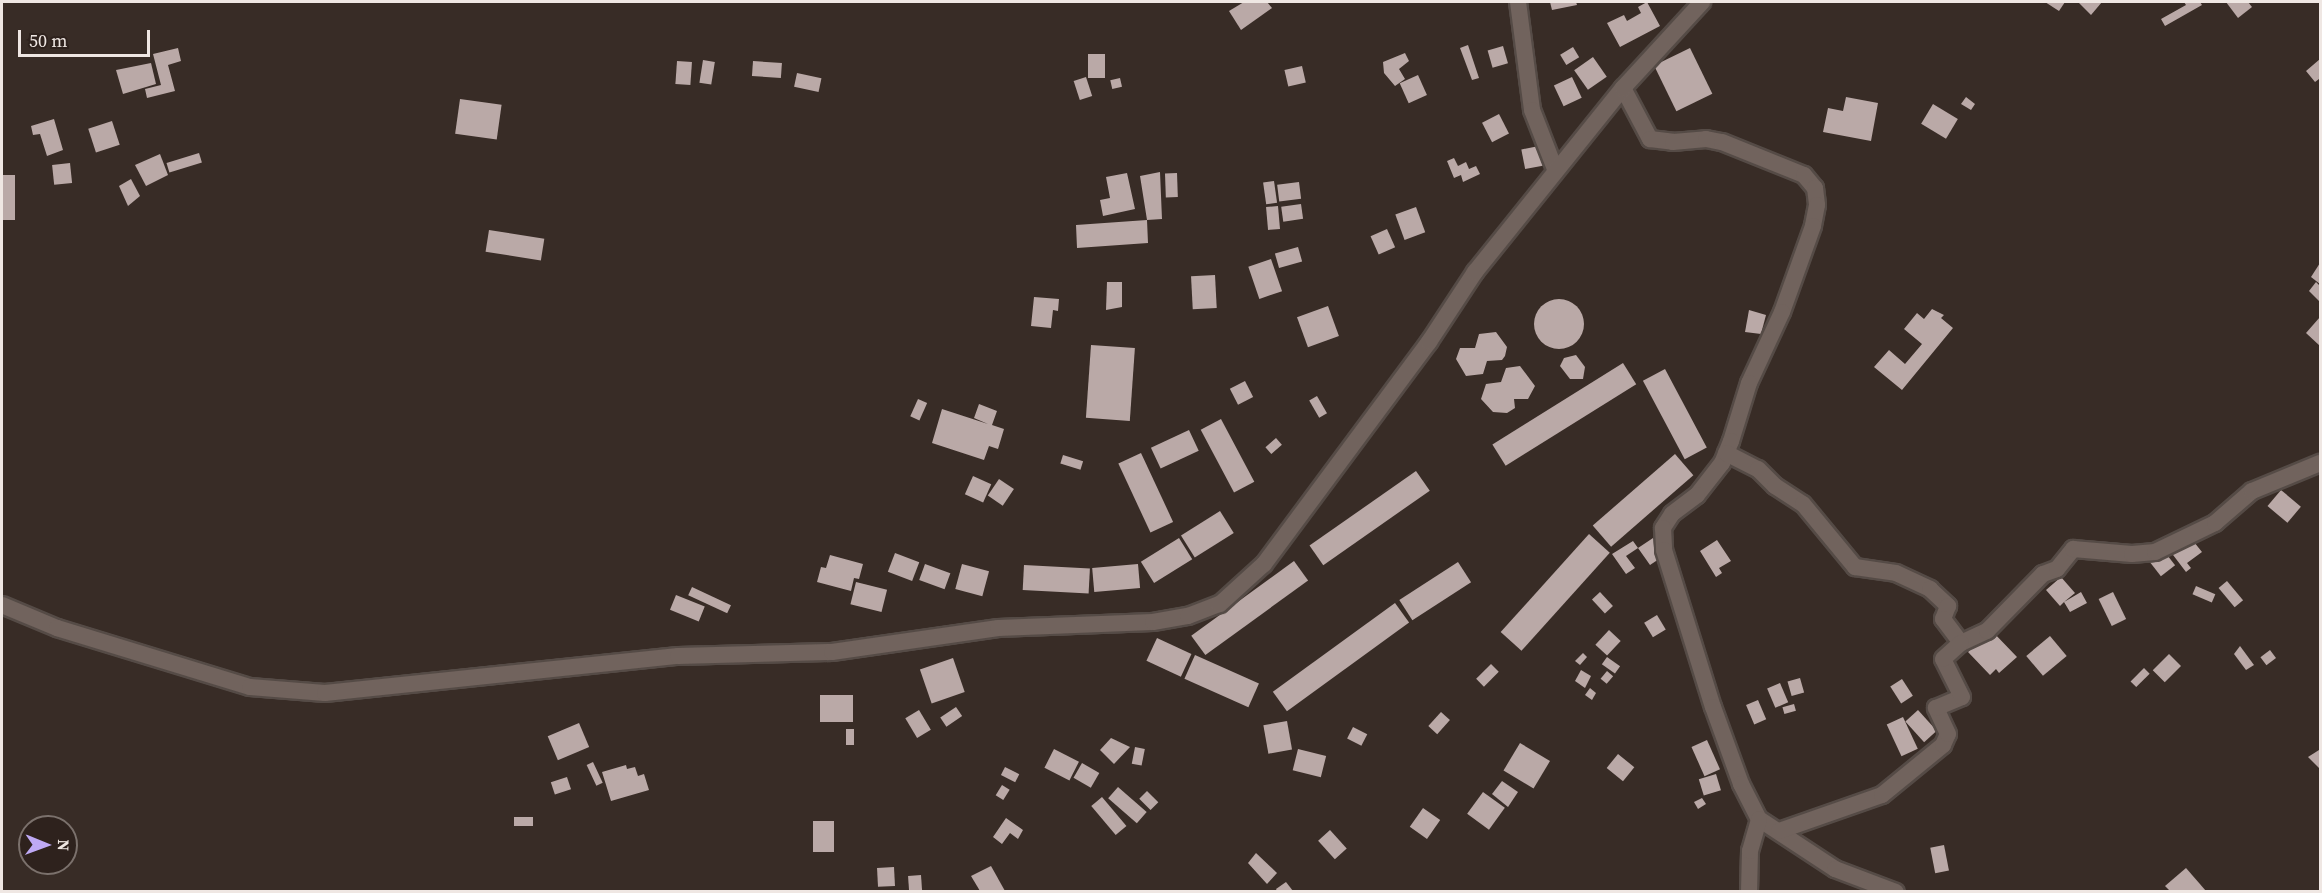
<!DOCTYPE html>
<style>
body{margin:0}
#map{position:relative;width:2322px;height:893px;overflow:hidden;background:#382c26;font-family:"Source Serif 4",serif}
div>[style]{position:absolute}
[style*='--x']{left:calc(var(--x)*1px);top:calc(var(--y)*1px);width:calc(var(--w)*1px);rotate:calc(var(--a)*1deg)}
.building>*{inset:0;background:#baa9a7;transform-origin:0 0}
.round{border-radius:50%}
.roads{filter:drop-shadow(2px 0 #554b46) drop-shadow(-2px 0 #554b46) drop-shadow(0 2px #554b46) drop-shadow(0 -2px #554b46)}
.minor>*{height:16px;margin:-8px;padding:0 8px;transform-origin:8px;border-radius:8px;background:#71635d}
span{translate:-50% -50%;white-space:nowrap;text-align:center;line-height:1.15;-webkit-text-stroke:6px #2e221d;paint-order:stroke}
.frame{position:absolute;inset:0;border:3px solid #efe7e3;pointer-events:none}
.north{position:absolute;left:18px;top:815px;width:60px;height:60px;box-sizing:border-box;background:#2e221d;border:2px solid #7b716c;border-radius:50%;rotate:91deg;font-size:16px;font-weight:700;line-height:24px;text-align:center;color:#efe7e3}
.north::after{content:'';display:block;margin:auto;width:21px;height:27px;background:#bea9f4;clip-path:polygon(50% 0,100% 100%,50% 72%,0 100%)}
.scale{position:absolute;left:18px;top:30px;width:132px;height:27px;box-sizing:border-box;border:3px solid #efe7e3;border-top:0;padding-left:8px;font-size:18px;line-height:21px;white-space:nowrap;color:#efe7e3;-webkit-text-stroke:4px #2e221d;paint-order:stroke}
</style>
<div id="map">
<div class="building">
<div style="clip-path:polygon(1244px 2px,1267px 2px,1272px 8px,1241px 30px,1229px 11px)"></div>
<div style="clip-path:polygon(1550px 2px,1576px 2px,1577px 5px,1552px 10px)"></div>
<div style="clip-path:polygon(1647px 2px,1660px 26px,1620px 47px,1607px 23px,1624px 15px,1627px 21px,1641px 13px,1638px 7px)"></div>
<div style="clip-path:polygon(2045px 2px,2065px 2px,2059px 11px)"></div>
<div style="clip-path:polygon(2078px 2px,2102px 2px,2091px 15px)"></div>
<div style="clip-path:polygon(2184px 2px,2200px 2px,2202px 5px,2165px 26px,2161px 19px,2186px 5px)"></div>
<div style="clip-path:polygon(2226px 2px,2248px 2px,2252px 7px,2238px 18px)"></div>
<div style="clip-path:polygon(1468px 45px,1479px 78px,1472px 80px,1460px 48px)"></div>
<div style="left:1503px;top:46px;width:18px;height:16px;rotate:74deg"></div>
<div style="left:1573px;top:47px;width:12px;height:15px;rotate:59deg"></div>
<div style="clip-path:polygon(178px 48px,181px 61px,168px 65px,175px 91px,147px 98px,145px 89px,161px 85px,153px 54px)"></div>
<div style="left:1690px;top:48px;width:51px;height:40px;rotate:64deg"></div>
<div style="clip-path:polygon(1405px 53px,1409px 61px,1399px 69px,1405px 79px,1395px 86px,1384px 73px,1383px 62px)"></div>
<div style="left:1088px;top:54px;width:17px;height:24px"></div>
<div style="left:1593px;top:57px;width:24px;height:23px;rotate:55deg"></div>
<div style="clip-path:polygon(2320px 59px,2320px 81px,2319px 79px,2315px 82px,2306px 71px)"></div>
<div style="left:703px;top:60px;width:12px;height:23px;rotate:9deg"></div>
<div style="left:677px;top:61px;width:15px;height:23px;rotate:4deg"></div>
<div style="left:753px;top:61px;width:29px;height:15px;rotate:4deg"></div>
<div style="clip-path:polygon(151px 63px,156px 84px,123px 94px,116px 70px)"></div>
<div style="left:1302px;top:66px;width:17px;height:18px;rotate:77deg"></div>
<div style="left:797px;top:73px;width:25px;height:14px;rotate:12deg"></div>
<div style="left:1418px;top:75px;width:22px;height:20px;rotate:66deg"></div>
<div style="left:1086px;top:77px;width:20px;height:13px;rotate:72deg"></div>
<div style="left:1572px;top:77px;width:23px;height:20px;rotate:65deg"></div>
<div style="left:1120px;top:78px;width:9px;height:10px;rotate:77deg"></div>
<div style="clip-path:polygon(1846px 97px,1878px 103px,1871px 141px,1823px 132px,1828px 108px,1843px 111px)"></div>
<div style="clip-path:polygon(1966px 97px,1975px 104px,1971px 110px,1961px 104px)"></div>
<div style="left:460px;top:99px;width:42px;height:35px;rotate:8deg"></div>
<div style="left:1933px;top:104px;width:29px;height:23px;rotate:31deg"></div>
<div style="left:1499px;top:114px;width:22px;height:19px;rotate:63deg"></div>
<div style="clip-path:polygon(54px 119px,63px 150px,47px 156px,40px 134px,33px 135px,31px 126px)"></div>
<div style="left:112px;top:121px;width:25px;height:25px;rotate:72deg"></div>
<div style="left:1539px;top:146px;width:20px;height:18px;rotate:79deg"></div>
<div style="left:199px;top:153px;width:10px;height:34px;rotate:73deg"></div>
<div style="clip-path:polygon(160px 154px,168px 175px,146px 186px,135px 165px)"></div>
<div style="clip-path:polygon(1454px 158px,1458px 166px,1466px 162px,1469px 169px,1476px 166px,1480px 174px,1463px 182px,1461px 175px,1454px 178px,1447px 161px)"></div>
<div style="left:70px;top:163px;width:20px;height:18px;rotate:84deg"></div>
<div style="clip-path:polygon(1160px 172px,1162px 219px,1147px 220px,1148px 243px,1077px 248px,1076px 225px,1147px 220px,1140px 176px)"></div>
<div style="clip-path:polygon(1127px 173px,1135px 209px,1103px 216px,1100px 200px,1110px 198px,1106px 177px)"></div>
<div style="left:1177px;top:173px;width:24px;height:12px;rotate:88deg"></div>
<div style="left:2px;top:175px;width:13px;height:45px"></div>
<div style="clip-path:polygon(131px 179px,140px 196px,128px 206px,119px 186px)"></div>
<div style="left:1274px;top:181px;width:22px;height:11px;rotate:82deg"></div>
<div style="left:1299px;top:182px;width:17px;height:22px;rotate:83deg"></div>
<div style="left:1301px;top:204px;width:15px;height:20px;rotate:82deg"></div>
<div style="left:1278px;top:206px;width:23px;height:12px;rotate:85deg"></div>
<div style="left:1416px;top:207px;width:27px;height:22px;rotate:70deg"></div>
<div style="left:1387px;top:229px;width:20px;height:18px;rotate:66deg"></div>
<div style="left:489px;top:230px;width:56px;height:22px;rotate:9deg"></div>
<div style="left:1298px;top:247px;width:15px;height:24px;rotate:74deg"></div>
<div style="left:1271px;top:259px;width:34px;height:24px;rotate:71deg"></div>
<div style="clip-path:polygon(2320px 263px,2320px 284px,2311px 277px)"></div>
<div style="left:1215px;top:275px;width:33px;height:24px;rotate:87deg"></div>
<div style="clip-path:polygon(1107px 282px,1122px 282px,1122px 307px,1106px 310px)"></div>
<div style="clip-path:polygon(2316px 282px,2320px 286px,2320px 302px,2309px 291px)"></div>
<div style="clip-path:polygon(1034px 297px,1059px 299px,1058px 311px,1053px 310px,1051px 328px,1031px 326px)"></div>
<div class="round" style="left:1534px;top:299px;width:50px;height:50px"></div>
<div style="left:1328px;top:306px;width:32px;height:33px;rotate:70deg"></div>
<div style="clip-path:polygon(1932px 309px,1944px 315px,1941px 318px,1953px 328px,1902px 390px,1874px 367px,1889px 350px,1905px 364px,1922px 344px,1904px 329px,1917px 313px,1924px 319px)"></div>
<div style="clip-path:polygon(1749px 310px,1766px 315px,1761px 334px,1745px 332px)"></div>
<div style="clip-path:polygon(2320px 317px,2320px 346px,2306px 333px)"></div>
<div style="clip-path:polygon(1496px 332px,1507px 347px,1505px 356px,1502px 360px,1487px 361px,1483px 374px,1466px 376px,1456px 359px,1460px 348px,1475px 348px,1479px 334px)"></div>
<div style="left:1091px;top:345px;width:44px;height:73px;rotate:4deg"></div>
<div style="clip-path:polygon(1576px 355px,1585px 367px,1583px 379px,1570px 379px,1560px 366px,1564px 358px)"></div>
<div style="left:1623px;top:363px;width:25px;height:154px;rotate:58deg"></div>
<div style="clip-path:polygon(1520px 366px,1535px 386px,1528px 399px,1514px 399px,1515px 408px,1507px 413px,1493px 412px,1481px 399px,1486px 384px,1501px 382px,1506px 368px)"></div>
<div style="left:1665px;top:369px;width:89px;height:25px;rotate:62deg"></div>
<div style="left:1245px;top:381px;width:18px;height:17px;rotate:63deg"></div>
<div style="left:1317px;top:396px;width:20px;height:9px;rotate:60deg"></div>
<div style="left:918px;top:399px;width:10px;height:19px;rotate:24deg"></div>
<div style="clip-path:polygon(979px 404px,997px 411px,992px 425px,1004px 429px,998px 449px,989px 446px,984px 460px,932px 443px,942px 409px,988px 424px,974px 418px)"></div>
<div style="left:1221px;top:419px;width:71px;height:23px;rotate:62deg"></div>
<div style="left:1189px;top:430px;width:23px;height:42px;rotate:65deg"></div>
<div style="left:1276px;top:438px;width:9px;height:14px;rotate:49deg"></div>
<div style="left:1141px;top:453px;width:76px;height:25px;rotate:65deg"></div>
<div style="left:1675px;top:454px;width:28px;height:109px;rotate:49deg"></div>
<div style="left:1063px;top:455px;width:21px;height:9px;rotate:17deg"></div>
<div style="left:1416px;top:471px;width:24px;height:130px;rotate:55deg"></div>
<div style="left:973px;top:476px;width:20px;height:20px;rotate:24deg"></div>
<div style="left:999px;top:479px;width:18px;height:20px;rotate:34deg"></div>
<div style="left:2281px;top:490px;width:26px;height:21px;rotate:40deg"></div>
<div style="left:1220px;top:511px;width:26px;height:46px;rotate:58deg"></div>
<div style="left:1589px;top:534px;width:28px;height:132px;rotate:42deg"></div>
<div style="clip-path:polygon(2190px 537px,2202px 552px,2187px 563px,2191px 568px,2186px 572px,2170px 551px)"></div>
<div style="left:1179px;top:538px;width:25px;height:45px;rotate:58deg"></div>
<div style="clip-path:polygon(1653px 538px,1665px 555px,1650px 565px,1638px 548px,1626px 556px,1635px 568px,1626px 574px,1612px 554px,1633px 541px,1638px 548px)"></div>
<div style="clip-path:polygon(1717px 540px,1731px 561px,1719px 568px,1722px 573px,1716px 577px,1700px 551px)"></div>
<div style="left:2164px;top:551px;width:18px;height:18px;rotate:52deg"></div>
<div style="left:895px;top:553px;width:26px;height:20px;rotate:21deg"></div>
<div style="clip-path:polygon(830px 555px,863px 564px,859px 579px,854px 578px,851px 591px,817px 582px,821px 567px,826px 568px)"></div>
<div style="left:1294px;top:561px;width:24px;height:127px;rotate:54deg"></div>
<div style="left:1458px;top:562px;width:24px;height:70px;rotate:57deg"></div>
<div style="left:925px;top:564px;width:27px;height:17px;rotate:20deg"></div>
<div style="left:962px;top:564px;width:28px;height:26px;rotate:15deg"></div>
<div style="left:1138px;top:564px;width:24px;height:46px;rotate:85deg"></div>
<div style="left:1024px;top:565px;width:66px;height:25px;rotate:3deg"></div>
<div style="clip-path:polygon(2061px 577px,2075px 593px,2064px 602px,2081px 592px,2087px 603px,2070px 612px,2064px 602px,2060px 606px,2046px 590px)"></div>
<div style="left:2227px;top:581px;width:25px;height:11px;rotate:50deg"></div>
<div style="left:856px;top:582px;width:32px;height:23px;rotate:14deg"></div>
<div style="left:2196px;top:586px;width:21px;height:9px;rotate:23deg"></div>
<div style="left:692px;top:587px;width:43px;height:9px;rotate:25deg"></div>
<div style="left:1600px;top:592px;width:19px;height:11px;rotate:47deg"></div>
<div style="left:2113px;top:592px;width:30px;height:16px;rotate:64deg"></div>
<div style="left:676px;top:595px;width:31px;height:16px;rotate:22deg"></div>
<div style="left:1395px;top:603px;width:24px;height:151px;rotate:54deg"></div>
<div style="left:1657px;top:615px;width:17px;height:15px;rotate:59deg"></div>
<div style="left:1609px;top:630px;width:16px;height:20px;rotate:43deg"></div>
<div style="clip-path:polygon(1991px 630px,2017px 657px,1999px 673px,1996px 669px,1990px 675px,1968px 652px)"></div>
<div style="left:2050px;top:636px;width:26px;height:31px;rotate:50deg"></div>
<div style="left:1157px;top:638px;width:38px;height:25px;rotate:25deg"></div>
<div style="clip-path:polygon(2240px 646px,2254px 665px,2246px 670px,2234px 654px)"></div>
<div style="left:2270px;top:650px;width:10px;height:12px;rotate:53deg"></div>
<div style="clip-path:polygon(1583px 653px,1587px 657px,1580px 665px,1575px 661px)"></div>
<div style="left:2169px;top:654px;width:17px;height:23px;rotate:45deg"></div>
<div style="left:1195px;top:655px;width:70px;height:26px;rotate:24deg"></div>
<div style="left:1607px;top:657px;width:16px;height:9px;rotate:35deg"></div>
<div style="left:953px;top:658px;width:36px;height:35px;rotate:71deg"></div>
<div style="left:1491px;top:664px;width:11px;height:21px;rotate:45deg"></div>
<div style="left:2144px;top:668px;width:8px;height:19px;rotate:45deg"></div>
<div style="clip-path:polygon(1581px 670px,1591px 676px,1585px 688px,1575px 681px)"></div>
<div style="left:1607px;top:671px;width:8px;height:10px;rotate:40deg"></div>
<div style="left:1800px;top:678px;width:15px;height:13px;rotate:74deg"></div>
<div style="left:1902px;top:679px;width:20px;height:14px;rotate:57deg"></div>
<div style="left:1780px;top:683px;width:21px;height:14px;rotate:67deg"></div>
<div style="clip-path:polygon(1590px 688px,1596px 693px,1592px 700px,1585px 695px)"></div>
<div style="left:820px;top:695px;width:33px;height:27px"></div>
<div style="left:1758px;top:700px;width:21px;height:13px;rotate:67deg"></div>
<div style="left:1794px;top:704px;width:7px;height:12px;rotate:74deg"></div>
<div style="left:956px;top:707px;width:11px;height:19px;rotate:56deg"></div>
<div style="left:919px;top:710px;width:23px;height:16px;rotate:59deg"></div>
<div style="left:1918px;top:710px;width:28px;height:17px;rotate:48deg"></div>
<div style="left:1441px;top:712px;width:12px;height:19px;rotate:42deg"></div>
<div style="left:1903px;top:717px;width:35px;height:18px;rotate:65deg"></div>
<div style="left:1287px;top:721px;width:29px;height:24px;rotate:80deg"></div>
<div style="left:579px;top:723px;width:26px;height:34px;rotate:67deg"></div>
<div style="left:1353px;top:727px;width:16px;height:13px;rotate:27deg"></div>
<div style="left:846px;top:729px;width:8px;height:16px"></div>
<div style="clip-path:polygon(1111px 738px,1130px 747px,1114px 764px,1100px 750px)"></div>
<div style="left:1707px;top:740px;width:32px;height:17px;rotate:66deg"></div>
<div style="left:1520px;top:743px;width:35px;height:32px;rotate:31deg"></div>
<div style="left:1135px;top:747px;width:10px;height:17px;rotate:11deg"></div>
<div style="left:1054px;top:749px;width:28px;height:21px;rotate:27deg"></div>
<div style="left:1298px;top:749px;width:29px;height:22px;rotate:14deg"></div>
<div style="clip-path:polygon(2319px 750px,2320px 752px,2320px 769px,2308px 757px)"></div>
<div style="left:1618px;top:754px;width:21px;height:18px;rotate:39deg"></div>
<div style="left:593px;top:762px;width:23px;height:7px;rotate:65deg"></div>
<div style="left:1082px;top:763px;width:20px;height:17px;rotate:30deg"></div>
<div style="clip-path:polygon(626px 765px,627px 769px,635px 767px,638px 776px,644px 774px,649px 790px,611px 801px,602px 772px)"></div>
<div style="left:1005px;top:767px;width:16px;height:9px;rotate:27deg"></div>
<div style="left:1716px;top:774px;width:17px;height:18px;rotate:73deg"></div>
<div style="left:567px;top:777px;width:13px;height:17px;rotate:72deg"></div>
<div style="clip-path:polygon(1502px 781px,1518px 792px,1508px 807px,1492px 794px)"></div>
<div style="left:1002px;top:785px;width:9px;height:12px;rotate:32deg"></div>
<div style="left:1118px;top:787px;width:38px;height:15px;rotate:41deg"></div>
<div style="left:1147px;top:791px;width:16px;height:11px;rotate:45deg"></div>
<div style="left:1483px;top:792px;width:27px;height:27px;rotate:36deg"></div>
<div style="left:1102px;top:797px;width:38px;height:14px;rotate:50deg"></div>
<div style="clip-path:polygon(1702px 798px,1706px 804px,1698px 809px,1694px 802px)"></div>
<div style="left:1423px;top:808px;width:21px;height:23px;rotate:35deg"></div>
<div style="left:533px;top:817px;width:9px;height:19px;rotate:90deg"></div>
<div style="clip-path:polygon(1006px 818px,1023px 830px,1018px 839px,1010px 833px,1002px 844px,993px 837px)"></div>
<div style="left:813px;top:821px;width:21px;height:31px"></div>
<div style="left:1330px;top:830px;width:25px;height:16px;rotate:48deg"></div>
<div style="left:1944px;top:845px;width:26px;height:14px;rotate:79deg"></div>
<div style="clip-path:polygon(1256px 853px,1277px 873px,1267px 884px,1248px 863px)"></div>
<div style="clip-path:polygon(991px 866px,1005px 891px,980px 891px,971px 876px)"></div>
<div style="left:894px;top:867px;width:19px;height:17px;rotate:87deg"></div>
<div style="clip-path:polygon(2186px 868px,2206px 891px,2170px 891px,2165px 886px)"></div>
<div style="left:921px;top:875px;width:16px;height:13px;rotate:86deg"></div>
<div style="clip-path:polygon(1286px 882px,1293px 891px,1277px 891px,1276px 889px)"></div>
</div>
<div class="roads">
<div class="minor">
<div style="--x:1518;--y:2;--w:109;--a:82.6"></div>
<div style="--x:1532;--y:110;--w:63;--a:68.7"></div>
<div style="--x:1623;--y:88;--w:58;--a:62.1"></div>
<div style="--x:1650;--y:139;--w:23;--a:7"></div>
<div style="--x:1673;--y:142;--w:33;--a:-5"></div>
<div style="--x:1706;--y:139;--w:16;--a:11"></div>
<div style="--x:1722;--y:142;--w:88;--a:21.9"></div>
<div style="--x:1804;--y:175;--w:17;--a:50"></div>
<div style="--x:1815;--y:188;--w:17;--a:83"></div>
<div style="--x:1817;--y:205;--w:21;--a:101"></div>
<div style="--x:1813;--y:226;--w:91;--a:109.8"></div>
<div style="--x:1782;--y:312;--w:78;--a:114.9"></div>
<div style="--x:1749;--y:383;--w:61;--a:107.2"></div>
<div style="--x:1731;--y:441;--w:24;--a:112"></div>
<div style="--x:1722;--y:463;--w:41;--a:128"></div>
<div style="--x:1697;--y:495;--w:31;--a:143"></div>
<div style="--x:1672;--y:514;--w:17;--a:123"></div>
<div style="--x:1663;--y:528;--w:22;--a:87"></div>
<div style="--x:1664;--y:550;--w:164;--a:72.7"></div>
<div style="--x:1713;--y:707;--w:82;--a:70"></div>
<div style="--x:1741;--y:784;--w:39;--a:63"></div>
<div style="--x:1759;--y:819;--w:91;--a:33.3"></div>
<div style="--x:1835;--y:869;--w:65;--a:20.7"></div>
<div style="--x:1726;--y:453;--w:36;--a:27"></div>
<div style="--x:1758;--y:469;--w:24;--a:45"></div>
<div style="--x:1775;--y:486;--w:33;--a:33"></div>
<div style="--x:1803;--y:504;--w:82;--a:50.5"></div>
<div style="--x:1855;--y:567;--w:41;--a:8.3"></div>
<div style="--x:1896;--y:573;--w:38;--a:25"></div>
<div style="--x:1930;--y:589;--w:25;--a:43"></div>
<div style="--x:1948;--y:606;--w:14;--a:111"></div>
<div style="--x:1943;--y:619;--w:30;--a:53"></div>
<div style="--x:1961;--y:643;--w:29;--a:-25"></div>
<div style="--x:1987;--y:631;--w:80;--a:-45.5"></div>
<div style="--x:2043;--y:574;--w:15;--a:-20"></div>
<div style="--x:2057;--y:569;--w:26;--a:-51"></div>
<div style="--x:2073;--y:549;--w:59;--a:4.8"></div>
<div style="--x:2132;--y:554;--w:23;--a:-5"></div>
<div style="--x:2155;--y:552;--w:67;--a:-25.8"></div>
<div style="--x:2215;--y:523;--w:49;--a:-40.9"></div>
<div style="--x:2252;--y:491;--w:74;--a:-22.4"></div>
<div style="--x:2;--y:605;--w:60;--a:22.7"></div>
<div style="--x:57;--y:628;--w:202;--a:17"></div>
<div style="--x:250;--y:687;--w:75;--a:4.6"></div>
<div style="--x:325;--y:693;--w:355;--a:-6"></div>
<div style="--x:678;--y:656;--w:154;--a:-1.5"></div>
<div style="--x:832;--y:652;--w:168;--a:-8.2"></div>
<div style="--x:998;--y:628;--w:155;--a:-2.2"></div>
<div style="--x:1153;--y:622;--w:36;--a:-10"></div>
<div style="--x:1188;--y:616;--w:34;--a:-21"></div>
<div style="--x:1220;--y:604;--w:59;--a:-42.3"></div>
<div style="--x:1264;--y:564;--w:277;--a:-53.4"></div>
<div style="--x:1429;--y:342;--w:84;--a:-56.7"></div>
<div style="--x:1475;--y:272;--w:236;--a:-51.2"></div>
<div style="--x:1623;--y:88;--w:117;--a:-47.4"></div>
<div style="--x:1779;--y:831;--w:109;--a:-19.3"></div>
<div style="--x:1882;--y:795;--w:79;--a:-39.3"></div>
<div style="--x:1943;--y:745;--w:12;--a:-66"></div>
<div style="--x:1948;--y:734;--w:29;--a:-115"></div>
<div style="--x:1936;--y:708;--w:28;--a:-23"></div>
<div style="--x:1962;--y:697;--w:42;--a:-116.6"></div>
<div style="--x:1943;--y:659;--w:24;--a:-42"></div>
<div style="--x:1749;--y:892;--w:41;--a:-88.6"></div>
<div style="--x:1750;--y:851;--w:33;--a:-74"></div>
</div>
</div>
<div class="frame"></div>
<div class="north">N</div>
<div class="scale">50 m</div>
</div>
